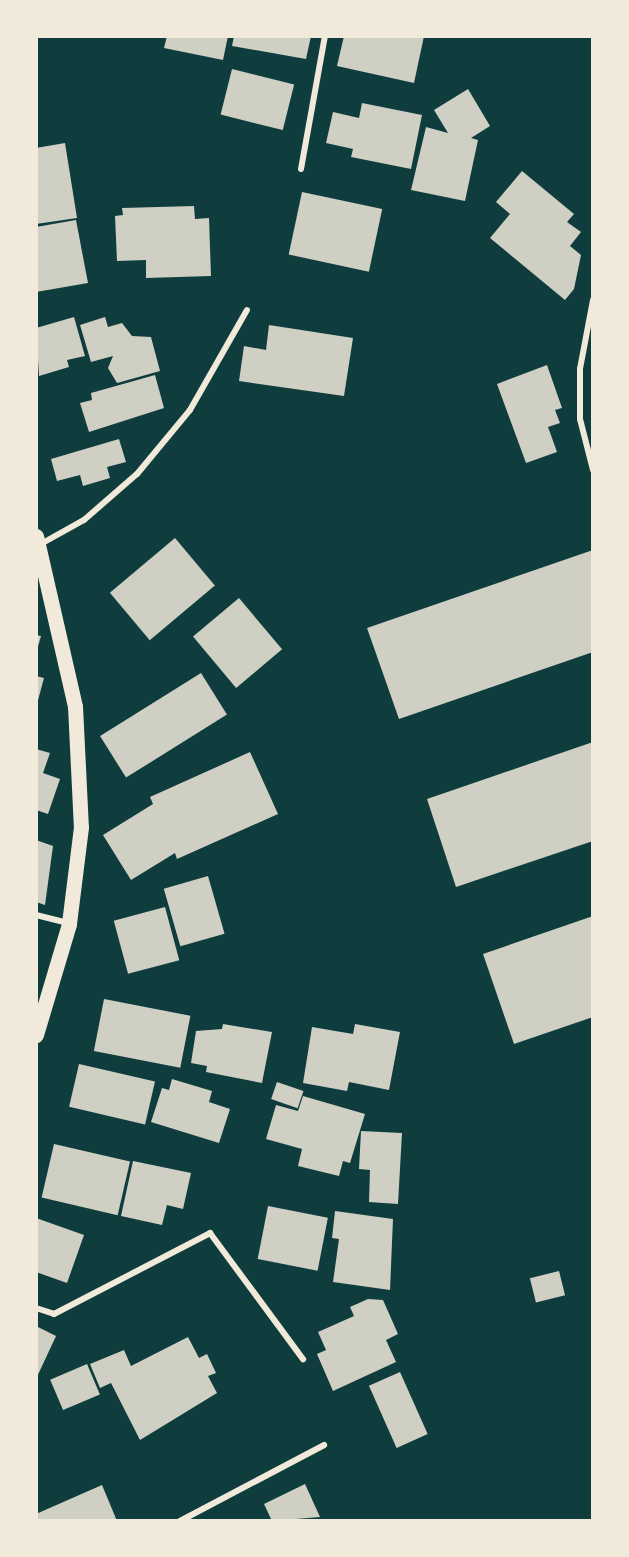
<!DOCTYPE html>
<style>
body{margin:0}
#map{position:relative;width:629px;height:1557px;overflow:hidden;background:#0f3d3e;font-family:Helvetica,sans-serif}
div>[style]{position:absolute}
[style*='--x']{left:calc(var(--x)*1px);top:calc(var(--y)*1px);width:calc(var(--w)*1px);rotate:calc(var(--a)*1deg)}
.building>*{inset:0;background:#cfcfc3;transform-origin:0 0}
.minor>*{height:6px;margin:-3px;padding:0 3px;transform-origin:3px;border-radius:3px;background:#f1e9da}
.primary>*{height:15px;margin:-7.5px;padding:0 7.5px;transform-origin:7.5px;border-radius:7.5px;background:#f1e9da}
span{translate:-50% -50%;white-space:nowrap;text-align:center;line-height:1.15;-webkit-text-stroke:4.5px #f1e9da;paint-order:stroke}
.frame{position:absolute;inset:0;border:38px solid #f1e9da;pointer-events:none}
</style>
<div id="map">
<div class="building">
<div style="clip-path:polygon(167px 36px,228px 36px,223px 60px,164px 48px)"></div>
<div style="clip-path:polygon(234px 36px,311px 36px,306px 59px,232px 46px)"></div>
<div style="clip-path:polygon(344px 36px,424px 36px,414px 83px,337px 66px)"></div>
<div style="left:232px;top:69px;width:64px;height:47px;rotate:14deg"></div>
<div style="clip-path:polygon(468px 89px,490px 126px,471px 138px,478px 140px,465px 201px,411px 190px,426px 127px,448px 133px,434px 110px)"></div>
<div style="clip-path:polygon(362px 103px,422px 115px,411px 169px,351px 157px,353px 149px,326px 143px,333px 112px,359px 118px)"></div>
<div style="clip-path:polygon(65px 143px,77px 218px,36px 224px,36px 148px)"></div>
<div style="clip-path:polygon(522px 171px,574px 214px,567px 222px,581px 232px,570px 246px,581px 255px,574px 289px,565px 300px,490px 238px,510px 214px,496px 202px)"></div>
<div style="left:302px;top:192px;width:82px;height:64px;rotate:12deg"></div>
<div style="clip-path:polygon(194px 206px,195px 219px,209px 218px,211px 276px,146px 278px,146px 260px,117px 261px,115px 216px,123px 215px,122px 208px)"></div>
<div style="clip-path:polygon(76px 220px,88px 283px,36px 292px,36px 227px)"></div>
<div style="clip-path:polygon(74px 317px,85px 356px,67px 360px,69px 367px,39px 376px,36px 328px)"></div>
<div style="clip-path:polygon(105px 317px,108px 327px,122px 323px,132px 336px,151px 337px,160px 371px,117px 383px,108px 368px,113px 356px,91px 362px,80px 325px)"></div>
<div style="clip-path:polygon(269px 325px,353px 338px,344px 396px,239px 381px,244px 346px,266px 350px)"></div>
<div style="clip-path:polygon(547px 365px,562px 408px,555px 410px,560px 423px,548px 427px,557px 452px,526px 463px,497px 384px)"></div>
<div style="clip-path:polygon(155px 375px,164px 408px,89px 432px,80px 403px,92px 400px,91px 393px)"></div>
<div style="clip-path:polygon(119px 439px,126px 462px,107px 467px,110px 478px,83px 486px,80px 475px,57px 481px,51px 459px)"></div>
<div style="left:175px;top:538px;width:62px;height:85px;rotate:50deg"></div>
<div style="clip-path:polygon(593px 550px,593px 652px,399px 719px,367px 628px)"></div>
<div style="left:239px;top:598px;width:67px;height:60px;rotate:50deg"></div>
<div style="clip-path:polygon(36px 635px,41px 636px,37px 650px,36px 650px)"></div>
<div style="left:201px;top:673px;width:49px;height:119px;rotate:58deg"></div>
<div style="clip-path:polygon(36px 676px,44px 678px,37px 704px,36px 704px)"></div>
<div style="clip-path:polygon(593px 742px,593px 841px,456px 887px,427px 799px)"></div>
<div style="clip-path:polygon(36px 749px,50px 753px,43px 773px,60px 779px,48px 814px,36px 810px)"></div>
<div style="clip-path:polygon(250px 752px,278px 814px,177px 859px,175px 853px,131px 880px,103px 835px,153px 804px,150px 797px)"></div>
<div style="clip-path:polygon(36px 840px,53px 846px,45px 905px,36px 902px)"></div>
<div style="left:208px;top:876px;width:60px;height:46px;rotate:74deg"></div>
<div style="left:165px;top:907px;width:55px;height:53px;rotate:75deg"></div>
<div style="clip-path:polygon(593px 916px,593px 1017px,514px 1044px,483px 954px)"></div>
<div style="left:104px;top:999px;width:88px;height:53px;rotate:11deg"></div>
<div style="clip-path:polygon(223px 1024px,272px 1032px,262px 1083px,206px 1072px,207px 1066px,191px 1063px,196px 1031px,222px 1029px)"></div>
<div style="clip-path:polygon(355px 1024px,400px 1032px,389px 1090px,349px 1082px,347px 1091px,303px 1083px,312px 1027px,353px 1034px)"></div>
<div style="left:79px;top:1064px;width:78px;height:44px;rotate:13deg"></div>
<div style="clip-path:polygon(172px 1079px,212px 1091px,209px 1102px,230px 1109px,219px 1143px,151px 1122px,162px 1088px,169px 1090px)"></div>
<div style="left:277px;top:1082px;width:28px;height:18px;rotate:19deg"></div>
<div style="clip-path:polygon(303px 1096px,365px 1114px,350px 1163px,343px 1161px,339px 1176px,298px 1166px,302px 1149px,266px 1139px,276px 1105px,298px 1111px)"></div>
<div style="clip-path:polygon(361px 1131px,402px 1133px,398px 1204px,369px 1202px,370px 1170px,359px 1169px)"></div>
<div style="left:54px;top:1144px;width:78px;height:55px;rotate:13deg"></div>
<div style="clip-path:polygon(133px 1161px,191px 1173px,183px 1209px,167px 1205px,162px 1225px,121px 1216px)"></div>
<div style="left:268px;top:1206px;width:61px;height:54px;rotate:11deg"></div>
<div style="clip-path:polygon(335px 1211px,393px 1219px,390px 1290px,333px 1282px,339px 1239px,332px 1238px)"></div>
<div style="clip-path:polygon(36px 1218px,84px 1235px,67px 1283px,36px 1272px)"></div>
<div style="left:559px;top:1271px;width:25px;height:30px;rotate:76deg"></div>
<div style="clip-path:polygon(368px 1299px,383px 1300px,398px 1334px,386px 1340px,396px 1362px,333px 1391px,317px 1354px,326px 1350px,318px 1332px,354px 1316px,350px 1307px)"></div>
<div style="clip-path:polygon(36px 1326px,56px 1336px,36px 1379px)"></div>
<div style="clip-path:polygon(188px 1337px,199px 1358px,207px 1354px,216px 1373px,208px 1376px,217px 1393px,140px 1440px,111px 1383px,100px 1388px,90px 1364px,124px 1350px,131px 1366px)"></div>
<div style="left:87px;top:1364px;width:33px;height:40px;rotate:67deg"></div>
<div style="left:400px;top:1372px;width:68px;height:34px;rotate:66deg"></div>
<div style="clip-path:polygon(305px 1484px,320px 1517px,272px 1521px,264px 1504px)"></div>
<div style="clip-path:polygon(102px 1485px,117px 1521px,36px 1521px,36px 1514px)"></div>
</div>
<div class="minor">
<div style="--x:301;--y:169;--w:135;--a:-79.8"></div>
<div style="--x:593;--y:300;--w:70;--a:100.7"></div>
<div style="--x:580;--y:369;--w:50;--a:90"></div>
<div style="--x:580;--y:419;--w:53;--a:75.7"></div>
<div style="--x:39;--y:545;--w:51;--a:-29.1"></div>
<div style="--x:84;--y:520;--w:70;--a:-41"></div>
<div style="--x:137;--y:474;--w:83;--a:-50.4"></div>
<div style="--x:190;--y:410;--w:115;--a:-60.3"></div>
<div style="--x:36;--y:915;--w:32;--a:14"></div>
<div style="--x:36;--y:1308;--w:19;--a:18"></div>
<div style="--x:54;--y:1314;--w:176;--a:-27.4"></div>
<div style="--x:210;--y:1233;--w:157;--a:53.6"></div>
<div style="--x:180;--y:1521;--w:163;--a:-27.8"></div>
</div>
<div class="primary">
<div style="--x:36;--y:536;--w:174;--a:77.1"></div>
<div style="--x:75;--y:706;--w:121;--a:87.2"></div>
<div style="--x:81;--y:827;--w:98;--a:97.1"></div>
<div style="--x:69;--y:924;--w:116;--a:106.6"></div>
</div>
<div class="frame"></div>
</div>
